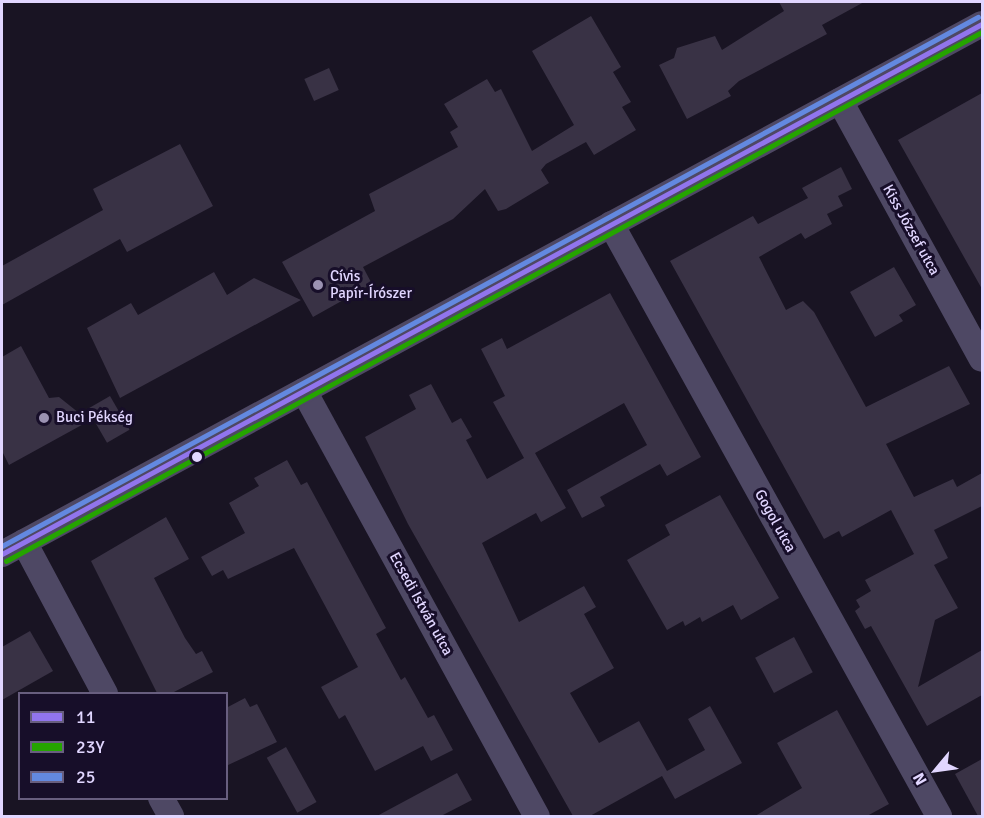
<!DOCTYPE html>
<meta charset="utf-8">
<style>
body{margin:0}
#map{position:relative;width:984px;height:818px;overflow:hidden;background:#191423;font-family:Signika,sans-serif}
div>[style]{position:absolute}
[style*='--x']{left:calc(var(--x)*1px);top:calc(var(--y)*1px);width:calc(var(--w)*1px);rotate:calc(var(--a)*1deg)}
.building>*{inset:0;background:#393245;transform-origin:0 0}
.street>*{height:26px;margin:-13px;padding:0 13px;transform-origin:13px;border-radius:13px;background:#4e4864}
.bus-1>*{height:4.5px;margin:-2.25px;padding:0 2.25px;transform-origin:2.25px;border-radius:2.25px;background:#9175ed}
.bus-2>*{height:4.5px;margin:-2.25px;padding:0 2.25px;transform-origin:2.25px;border-radius:2.25px;background:#25a400}
.bus-3>*{height:4.5px;margin:-2.25px;padding:0 2.25px;transform-origin:2.25px;border-radius:2.25px;background:#6389e0}
.dots>*{width:16px;height:16px;translate:-50% -50%;box-sizing:border-box;border:3px solid #170e29;border-radius:50%}
span{translate:-50% -50%;white-space:nowrap;text-align:center;line-height:1.15;-webkit-text-stroke:6px #170e29;paint-order:stroke}
.street-label{font-size:15px;color:#e1d6ff}
.poi-label{font-size:15px;color:#e1d6ff}
.left{translate:0 -50%;text-align:left}
.frame{position:absolute;inset:0;border:3px solid #e1d6ff;pointer-events:none}
.legend{position:absolute;left:18px;top:692px;width:210px;height:108px;box-sizing:border-box;background:#170e29;border:2px solid #685e7f;margin:0;padding:8px 10px;list-style:none;font-size:18px;color:#e1d6ff}
.legend li{display:flex;align-items:center;gap:12px;height:30px}
.legend b{width:30px;border:2px solid #685e7f}
.north{position:absolute;left:906px;top:740px;width:60px;height:60px;-webkit-text-stroke:4px #170e29;paint-order:stroke;rotate:241deg;font-size:16px;font-weight:700;line-height:24px;text-align:center;color:#e1d6ff}
.north::after{content:'';display:block;margin:auto;width:21px;height:27px;background:#e1d6ff;clip-path:polygon(50% 0,100% 100%,50% 72%,0 100%)}
</style>
<div id="map">
<div class="building">
<div style="clip-path:polygon(779px 2px,864px 2px,822px 25px,827px 34px,739px 81px,728px 91px,731px 96px,687px 119px,659px 65px,674px 58px,677px 48px,715px 36px,722px 50px,784px 11px)"></div>
<div style="clip-path:polygon(591px 16px,621px 67px,613px 72px,631px 102px,622px 107px,636px 130px,594px 155px,586px 142px,546px 164px,541px 170px,549px 183px,506px 209px,498px 211px,485px 189px,453px 219px,363px 267px,372px 284px,313px 317px,282px 262px,375px 211px,369px 194px,458px 147px,450px 132px,458px 127px,444px 104px,487px 79px,495px 92px,501px 89px,532px 151px,574px 125px,532px 51px)"></div>
<div style="left:329px;top:68px;width:24px;height:27px;rotate:66deg"></div>
<div style="clip-path:polygon(982px 93px,982px 289px,898px 140px)"></div>
<div style="clip-path:polygon(180px 144px,213px 206px,127px 252px,120px 239px,2px 305px,2px 266px,103px 210px,93px 189px)"></div>
<div style="clip-path:polygon(841px 167px,852px 189px,838px 196px,843px 206px,827px 214px,832px 224px,805px 239px,801px 233px,759px 257px,786px 310px,803px 301px,814px 312px,866px 407px,949px 366px,970px 404px,886px 444px,914px 497px,953px 479px,957px 487px,982px 473px,982px 506px,934px 530px,948px 558px,934px 565px,958px 608px,935px 620px,918px 687px,982px 650px,982px 695px,927px 726px,871px 626px,865px 629px,855px 611px,860px 607px,856px 600px,871px 591px,865px 580px,914px 554px,891px 510px,842px 537px,839px 531px,824px 539px,670px 261px,753px 216px,758px 224px,808px 198px,802px 188px)"></div>
<div style="clip-path:polygon(894px 267px,916px 305px,899px 315px,903px 321px,875px 337px,850px 292px)"></div>
<div style="clip-path:polygon(214px 272px,227px 295px,254px 278px,301px 300px,120px 398px,87px 328px,131px 303px,138px 315px)"></div>
<div style="clip-path:polygon(610px 293px,701px 457px,667px 476px,660px 464px,600px 497px,605px 506px,582px 518px,567px 490px,647px 445px,624px 403px,535px 453px,566px 508px,541px 522px,536px 513px,482px 543px,519px 622px,584px 586px,596px 607px,584px 614px,614px 668px,570px 693px,599px 743px,639px 721px,667px 771px,705px 750px,688px 719px,710px 706px,742px 763px,675px 799px,662px 776px,590px 816px,573px 816px,408px 524px,365px 437px,416px 409px,409px 395px,431px 384px,452px 423px,461px 418px,472px 437px,466px 440px,487px 479px,524px 458px,493px 402px,505px 396px,481px 349px,502px 338px,507px 349px)"></div>
<div style="clip-path:polygon(21px 346px,49px 398px,59px 397px,89px 421px,9px 465px,2px 451px,2px 357px)"></div>
<div style="left:110px;top:396px;width:39px;height:26px;rotate:60deg"></div>
<div style="clip-path:polygon(287px 460px,301px 485px,307px 482px,386px 628px,376px 634px,401px 680px,405px 677px,428px 718px,434px 715px,453px 750px,431px 761px,423px 746px,375px 771px,345px 715px,339px 719px,321px 687px,358px 667px,294px 548px,228px 579px,223px 570px,212px 576px,201px 557px,245px 533px,229px 503px,259px 486px,254px 478px)"></div>
<div style="clip-path:polygon(720px 495px,779px 598px,741px 620px,733px 605px,702px 622px,700px 617px,685px 626px,683px 621px,667px 630px,627px 560px,670px 535px,665px 525px)"></div>
<div style="clip-path:polygon(166px 517px,189px 559px,154px 578px,185px 638px,196px 654px,202px 651px,213px 672px,172px 693px,157px 693px,91px 561px)"></div>
<div style="clip-path:polygon(30px 631px,53px 671px,2px 700px,2px 647px)"></div>
<div style="left:794px;top:637px;width:40px;height:44px;rotate:62deg"></div>
<div style="clip-path:polygon(245px 698px,250px 707px,257px 704px,277px 742px,226px 766px,226px 708px)"></div>
<div style="clip-path:polygon(837px 710px,889px 804px,867px 816px,755px 816px,802px 788px,777px 743px)"></div>
<div style="left:286px;top:747px;width:63px;height:22px;rotate:61deg"></div>
<div style="clip-path:polygon(982px 759px,982px 816px,978px 816px,955px 774px)"></div>
<div style="clip-path:polygon(457px 773px,472px 800px,441px 816px,377px 816px)"></div>
</div>
<div class="street">
<div style="--x:840;--y:101;--w:294;--a:61.2"></div>
<div style="--x:611;--y:224;--w:677;--a:61.01"></div>
<div style="--x:304;--y:391;--w:485;--a:61.3"></div>
<div style="--x:24;--y:542;--w:172;--a:61.9"></div>
<div style="--x:2;--y:554;--w:1114;--a:-28.41"></div>
<div style="--x:161;--y:798;--w:21;--a:61"></div>
</div>
<div class="bus-1">
<div style="--x:2;--y:554;--w:1114;--a:-28.41"></div>
</div>
<div class="bus-2">
<div style="--x:6;--y:561;--w:1110;--a:-28.46"></div>
</div>
<div class="bus-3">
<div style="--x:2;--y:546;--w:1110;--a:-28.46"></div>
</div>
<div class="dots">
<div style="left:318px;top:285px;background:#9b92b2"></div>
<div style="left:44px;top:418px;background:#9b92b2"></div>
<div style="left:197px;top:457px;background:#e1d6ff"></div>
</div>
<div class="street-label">
<span style="left:911px;top:230px;rotate:61deg">Kiss József utca</span>
<span style="left:775px;top:521px;rotate:61deg">Gogol utca</span>
<span style="left:421px;top:604px;rotate:61deg">Ecsedi István utca</span>
</div>
<div class="poi-label">
<span class="left" style="left:330px;top:285px">Cívis<br>Papír-Írószer</span>
<span class="left" style="left:56px;top:418px">Buci Pékség</span>
</div>
<div class="frame"></div>
<ul class="legend">
<li><b style="height:8px;background:#9175ed"></b>11</li>
<li><b style="height:8px;background:#25a400"></b>23Y</li>
<li><b style="height:8px;background:#6389e0"></b>25</li>
</ul>
<div class="north">N</div>
</div>
